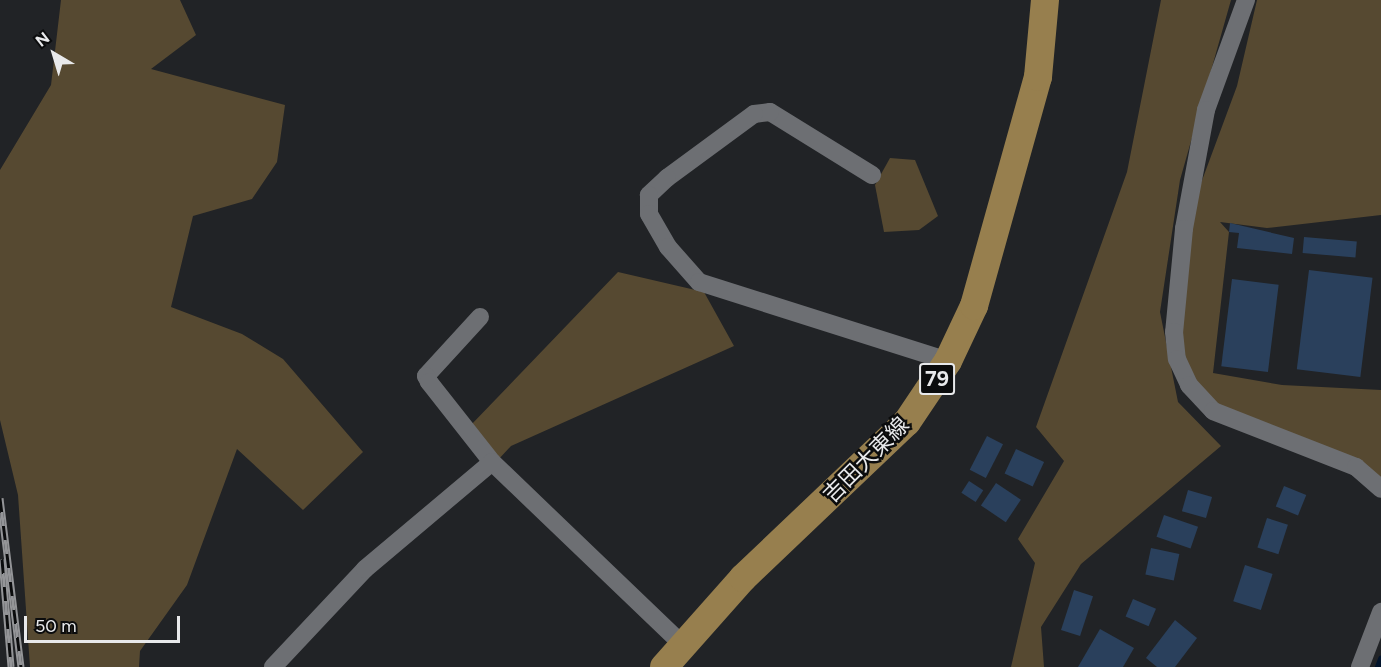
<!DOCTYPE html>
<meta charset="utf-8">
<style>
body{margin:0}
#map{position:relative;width:1381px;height:667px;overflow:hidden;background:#212326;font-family:Figtree,"Noto Sans JP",sans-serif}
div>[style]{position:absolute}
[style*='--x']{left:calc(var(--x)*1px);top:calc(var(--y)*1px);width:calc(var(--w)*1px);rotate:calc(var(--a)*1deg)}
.green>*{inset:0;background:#564931}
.stream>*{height:6px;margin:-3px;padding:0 3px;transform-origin:3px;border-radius:3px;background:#02142c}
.building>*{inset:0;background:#2a405c;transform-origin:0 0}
.street>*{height:18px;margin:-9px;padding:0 9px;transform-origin:9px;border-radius:9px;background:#6d6f73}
.primary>*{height:28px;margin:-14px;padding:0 14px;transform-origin:14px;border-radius:14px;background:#977f4e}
.rail>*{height:7px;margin-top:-3.5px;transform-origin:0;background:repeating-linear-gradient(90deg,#0b0c0d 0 14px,#949598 0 28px);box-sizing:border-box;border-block:2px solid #949598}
span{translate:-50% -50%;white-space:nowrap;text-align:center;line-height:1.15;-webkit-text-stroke:5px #0b0c0d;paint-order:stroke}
.shield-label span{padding:2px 4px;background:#0b0c0d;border:2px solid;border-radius:4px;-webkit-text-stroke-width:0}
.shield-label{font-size:21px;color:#e8e9eb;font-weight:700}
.street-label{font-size:22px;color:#e8e9eb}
.north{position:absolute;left:24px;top:24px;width:60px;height:60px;-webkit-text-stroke:4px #0b0c0d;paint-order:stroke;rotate:322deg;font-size:16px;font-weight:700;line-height:24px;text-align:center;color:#e8e9eb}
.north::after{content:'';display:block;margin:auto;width:21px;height:27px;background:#e8e9eb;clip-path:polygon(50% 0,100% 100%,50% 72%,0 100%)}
.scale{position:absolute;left:24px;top:616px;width:156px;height:27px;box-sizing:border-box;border:3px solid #e8e9eb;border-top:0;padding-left:8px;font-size:18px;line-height:21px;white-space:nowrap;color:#e8e9eb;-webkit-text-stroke:4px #0b0c0d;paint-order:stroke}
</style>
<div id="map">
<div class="green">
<div style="clip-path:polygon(61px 0,180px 0,196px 35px,151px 69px,285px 105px,277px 162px,252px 199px,193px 216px,171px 307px,242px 334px,283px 359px,363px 452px,303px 510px,237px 449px,187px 585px,140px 651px,139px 667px,30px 667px,18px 495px,0 420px,0 170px,51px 85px)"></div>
<div style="clip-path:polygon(1161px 0,1231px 0,1180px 180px,1160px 312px,1178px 402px,1221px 446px,1081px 564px,1041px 627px,1044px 667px,1011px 667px,1035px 563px,1018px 539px,1064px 461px,1036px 427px,1127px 172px)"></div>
<div style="clip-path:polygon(1257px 0,1381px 0,1381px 215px,1267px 228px,1220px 222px,1229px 232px,1213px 373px,1282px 385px,1381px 390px,1381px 488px,1255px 429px,1189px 385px,1174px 332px,1184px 229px,1237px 86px)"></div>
<div style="clip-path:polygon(890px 158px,915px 160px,938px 216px,919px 230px,884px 232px,875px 185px)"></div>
<div style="clip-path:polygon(618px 272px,704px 292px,734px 346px,511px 446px,497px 461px,470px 426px)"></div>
</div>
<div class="stream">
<div style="--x:1378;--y:667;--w:9;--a:-69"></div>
</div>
<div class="building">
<div style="clip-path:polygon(1230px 223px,1294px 238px,1292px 254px,1237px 248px,1239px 233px,1229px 232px)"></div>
<div style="left:1304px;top:237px;width:53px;height:16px;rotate:5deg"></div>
<div style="left:1309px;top:270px;width:64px;height:100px;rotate:7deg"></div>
<div style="left:1232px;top:279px;width:47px;height:88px;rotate:7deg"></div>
<div style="left:987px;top:436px;width:18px;height:38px;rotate:27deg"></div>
<div style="left:1016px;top:449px;width:31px;height:27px;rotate:25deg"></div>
<div style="left:969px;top:481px;width:17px;height:14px;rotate:33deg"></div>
<div style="left:996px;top:483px;width:30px;height:27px;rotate:34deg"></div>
<div style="left:1284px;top:486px;width:24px;height:22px;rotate:22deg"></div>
<div style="left:1188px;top:490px;width:25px;height:22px;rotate:16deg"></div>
<div style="left:1164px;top:515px;width:36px;height:23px;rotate:19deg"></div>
<div style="left:1267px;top:518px;width:22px;height:31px;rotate:18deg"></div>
<div style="left:1151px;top:548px;width:29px;height:27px;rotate:12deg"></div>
<div style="left:1245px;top:565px;width:29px;height:38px;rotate:18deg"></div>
<div style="left:1074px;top:590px;width:20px;height:42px;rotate:18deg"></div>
<div style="left:1133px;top:599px;width:25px;height:19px;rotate:23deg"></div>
<div style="clip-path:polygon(1175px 620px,1197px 638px,1175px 667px,1157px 667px,1146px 658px)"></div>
<div style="clip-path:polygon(1100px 629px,1134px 648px,1123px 667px,1078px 667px)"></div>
</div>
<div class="street">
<div style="--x:1246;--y:0;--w:117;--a:110"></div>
<div style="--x:1206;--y:110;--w:121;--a:100.5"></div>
<div style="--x:1184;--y:229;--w:103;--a:95.5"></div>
<div style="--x:1174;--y:332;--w:27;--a:84"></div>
<div style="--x:1177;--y:359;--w:29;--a:65"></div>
<div style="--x:1189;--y:385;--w:35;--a:47"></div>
<div style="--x:1213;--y:411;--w:154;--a:21.4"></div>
<div style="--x:1356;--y:467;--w:33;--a:41"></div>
<div style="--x:872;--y:175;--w:120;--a:-148.3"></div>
<div style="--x:770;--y:112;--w:16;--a:173"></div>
<div style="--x:754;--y:114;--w:108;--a:143.7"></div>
<div style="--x:667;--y:178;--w:25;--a:137"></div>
<div style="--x:649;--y:195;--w:19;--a:90"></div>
<div style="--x:649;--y:214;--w:38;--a:60"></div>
<div style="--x:668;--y:247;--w:47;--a:48.5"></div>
<div style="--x:699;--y:282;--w:261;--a:17.6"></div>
<div style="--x:480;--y:317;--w:80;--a:132.5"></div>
<div style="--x:426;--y:376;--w:7;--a:63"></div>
<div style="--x:429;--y:382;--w:102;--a:51.8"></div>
<div style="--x:492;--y:462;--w:262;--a:43.8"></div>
<div style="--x:273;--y:667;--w:134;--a:-46.8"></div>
<div style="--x:365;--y:569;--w:166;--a:-40.1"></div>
<div style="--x:1360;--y:667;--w:59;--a:-69.1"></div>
</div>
<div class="primary">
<div style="--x:664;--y:667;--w:119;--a:-48.4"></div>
<div style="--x:743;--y:578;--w:226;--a:-43.6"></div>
<div style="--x:907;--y:422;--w:73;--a:-56.1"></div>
<div style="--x:948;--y:361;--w:61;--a:-64.7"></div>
<div style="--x:974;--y:306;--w:238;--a:-74.4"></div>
<div style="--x:1038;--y:77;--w:77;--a:-84.8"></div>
</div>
<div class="rail">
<div style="--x:0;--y:498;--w:170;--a:82.9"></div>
<div style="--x:2;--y:559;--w:108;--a:85.2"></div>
</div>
<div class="shield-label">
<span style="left:937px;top:379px">79</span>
</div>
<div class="street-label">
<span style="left:866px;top:460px;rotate:-45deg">吉田大東線</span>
</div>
<div class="north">N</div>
<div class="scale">50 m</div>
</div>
